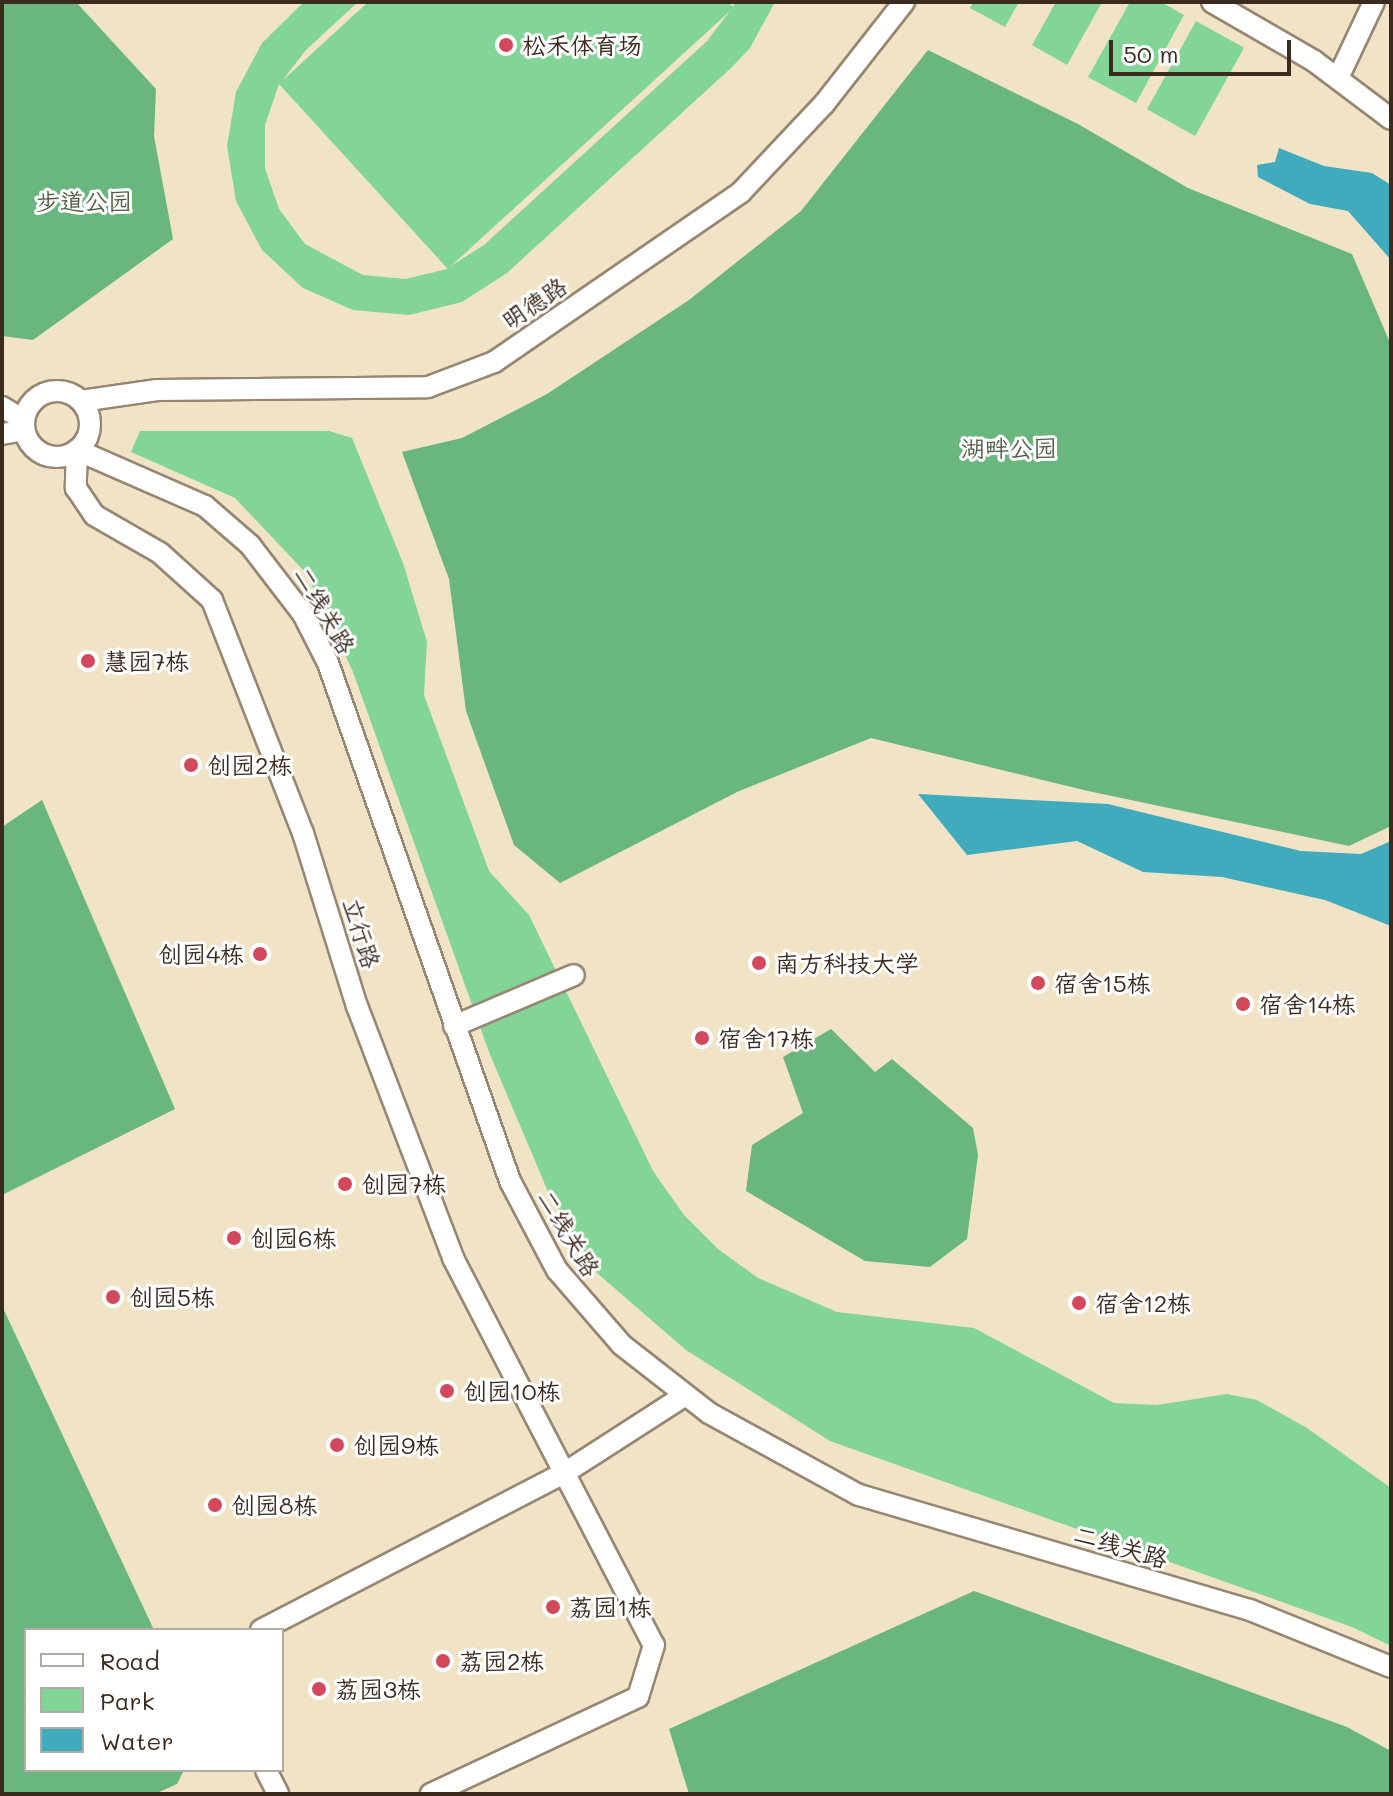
<!DOCTYPE html>
<meta charset="utf-8">
<style>
body{margin:0}
#map{position:relative;width:1393px;height:1796px;overflow:hidden;background:#f1e3c6;font-family:Mali,"LXGW WenKai TC",sans-serif}
div>[style]{position:absolute}
[style*='--x']{left:calc(var(--x)*1px);top:calc(var(--y)*1px);width:calc(var(--w)*1px);rotate:calc(var(--a)*1deg)}
.green>*{inset:0;background:#82d596;transform-origin:0 0}
.forest>*{inset:0;background:#69b67f}
.water>*{inset:0;background:#3fabbd}
.roads{filter:drop-shadow(2px 0 #968672) drop-shadow(-2px 0 #968672) drop-shadow(0 2px #968672) drop-shadow(0 -2px #968672)}
.minor>*{height:20px;margin:-10px;padding:0 10px;transform-origin:10px;border-radius:10px;background:#fff}
.minor>.ring{margin:-10px;padding:0;box-sizing:content-box;background:none;border:20px solid #fff;border-radius:50%}
.dots>*{width:22px;height:22px;translate:-50% -50%;box-sizing:border-box;border:4px solid #fff;border-radius:50%}
span{translate:-50% -50%;white-space:nowrap;text-align:center;line-height:1.15;-webkit-text-stroke:6px #fff;paint-order:stroke}
.poi-label{font-size:24px;color:#3b2a1e}
.left{translate:0 -50%;text-align:left}
.right{translate:-100% -50%;text-align:right}
.park-label{font-size:24px;color:#505d42}
.street-label{font-size:24px;color:#3b2a1e}
.frame{position:absolute;inset:0;border:4px solid #3b2a1e;pointer-events:none}
.legend{position:absolute;left:24px;top:1628px;width:260px;height:144px;box-sizing:border-box;background:#fff;border:2px solid #b1aaa5;margin:0;padding:10px 14px;list-style:none;font-size:24px;color:#3b2a1e}
.legend li{display:flex;align-items:center;gap:16px;height:40px}
.legend b{width:40px;border:2px solid #b1aaa5}
.scale{position:absolute;left:1109px;top:40px;width:182px;height:36px;box-sizing:border-box;border:4px solid #3b2a1e;border-top:0;padding-left:10px;font-size:24px;line-height:28px;white-space:nowrap;color:#3b2a1e;-webkit-text-stroke:6px #fff;paint-order:stroke}
</style>
<div id="map">
<div class="green">
<div style="clip-path:polygon(evenodd,304px 2px,358px 2px,306px 50px,282px 81px,368px 2px,728px 2px,733px 7px,735px 2px,775px 2px,750px 48px,732px 67px,507px 273px,462px 302px,409px 315px,353px 310px,303px 288px,262px 250px,236px 201px,227px 146px,236px 92px,262px 43px,304px 2px,730px 11px,707px 41px,484px 245px,451px 266px,730px 11px,304px 2px,279px 84px,447px 268px,447px 269px,406px 279px,363px 275px,305px 244px,279px 209px,265px 168px,265px 125px,279px 84px)"></div>
<div style="clip-path:polygon(973px 2px,1019px 2px,1005px 27px,970px 8px)"></div>
<div style="clip-path:polygon(1056px 2px,1102px 2px,1067px 65px,1032px 45px)"></div>
<div style="clip-path:polygon(1130px 2px,1161px 2px,1184px 15px,1136px 103px,1088px 77px)"></div>
<div style="left:1196px;top:21px;width:55px;height:101px;rotate:29deg"></div>
<div style="clip-path:polygon(140px 431px,329px 431px,352px 438px,403px 563px,427px 642px,424px 695px,489px 871px,529px 915px,653px 1171px,684px 1215px,718px 1249px,758px 1278px,837px 1312px,974px 1328px,1114px 1403px,1157px 1405px,1227px 1394px,1257px 1400px,1307px 1428px,1391px 1488px,1391px 1646px,1352px 1627px,830px 1441px,686px 1350px,597px 1273px,549px 1194px,489px 1052px,353px 672px,306px 573px,235px 498px,131px 452px)"></div>
</div>
<div class="forest">
<div style="clip-path:polygon(2px 2px,76px 2px,156px 89px,154px 136px,173px 239px,33px 340px,2px 336px)"></div>
<div style="clip-path:polygon(928px 50px,1078px 124px,1188px 188px,1352px 254px,1391px 345px,1391px 826px,1349px 846px,1088px 791px,871px 738px,737px 792px,560px 883px,514px 845px,466px 711px,449px 579px,402px 452px,462px 438px,547px 394px,689px 300px,801px 211px)"></div>
<div style="clip-path:polygon(42px 800px,175px 1109px,2px 1195px,2px 827px)"></div>
<div style="clip-path:polygon(831px 1029px,875px 1072px,892px 1059px,973px 1128px,978px 1155px,967px 1239px,930px 1267px,865px 1261px,746px 1191px,752px 1145px,803px 1113px,783px 1057px)"></div>
<div style="clip-path:polygon(2px 1306px,154px 1630px,26px 1630px,26px 1770px,184px 1770px,177px 1784px,155px 1794px,2px 1794px)"></div>
<div style="clip-path:polygon(974px 1591px,1347px 1727px,1391px 1751px,1391px 1794px,689px 1794px,669px 1729px)"></div>
</div>
<div class="water">
<div style="clip-path:polygon(1279px 148px,1324px 166px,1372px 173px,1391px 185px,1391px 260px,1348px 211px,1310px 204px,1258px 177px,1257px 165px,1275px 162px)"></div>
<div style="clip-path:polygon(918px 794px,1108px 804px,1301px 851px,1361px 854px,1391px 841px,1391px 926px,1325px 900px,1222px 877px,1143px 872px,1077px 841px,967px 855px)"></div>
</div>
<div class="roads">
<div class="minor">
<div style="--x:1212;--y:2;--w:118;--a:30"></div>
<div style="--x:1314;--y:61;--w:96;--a:37"></div>
<div style="--x:1338;--y:78;--w:84;--a:-64.7"></div>
<div class="ring" style="left:24px;top:391px;width:46px;height:46px"></div>
<div style="--x:81;--y:401;--w:77;--a:-8.2"></div>
<div style="--x:157;--y:390;--w:271;--a:-0.6"></div>
<div style="--x:428;--y:387;--w:71;--a:-20.7"></div>
<div style="--x:494;--y:362;--w:300;--a:-34.5"></div>
<div style="--x:741;--y:192;--w:121;--a:-46.7"></div>
<div style="--x:824;--y:104;--w:130;--a:-51.9"></div>
<div style="--x:2;--y:407;--w:26;--a:31"></div>
<div style="--x:2;--y:434;--w:23;--a:-10"></div>
<div style="--x:77;--y:450;--w:140;--a:23.6"></div>
<div style="--x:205;--y:506;--w:60;--a:40.9"></div>
<div style="--x:250;--y:545;--w:87;--a:52.5"></div>
<div style="--x:303;--y:614;--w:55;--a:63"></div>
<div style="--x:328;--y:663;--w:549;--a:70.64"></div>
<div style="--x:510;--y:1181;--w:101;--a:62.2"></div>
<div style="--x:557;--y:1270;--w:99;--a:49.1"></div>
<div style="--x:622;--y:1345;--w:110;--a:38"></div>
<div style="--x:709;--y:1413;--w:171;--a:28.7"></div>
<div style="--x:859;--y:1495;--w:408;--a:16.4"></div>
<div style="--x:1250;--y:1610;--w:152;--a:22"></div>
<div style="--x:77;--y:450;--w:38;--a:92"></div>
<div style="--x:76;--y:488;--w:32;--a:56"></div>
<div style="--x:94;--y:515;--w:76;--a:29.9"></div>
<div style="--x:160;--y:553;--w:70;--a:42.1"></div>
<div style="--x:212;--y:600;--w:250;--a:68.7"></div>
<div style="--x:303;--y:833;--w:181;--a:72.7"></div>
<div style="--x:357;--y:1006;--w:270;--a:69.1"></div>
<div style="--x:453;--y:1258;--w:436;--a:62.6"></div>
<div style="--x:654;--y:1645;--w:54;--a:107.1"></div>
<div style="--x:638;--y:1697;--w:229;--a:154.9"></div>
<div style="--x:454;--y:1026;--w:130;--a:-23"></div>
<div style="--x:261;--y:1630;--w:343;--a:-27.4"></div>
<div style="--x:566;--y:1472;--w:140;--a:-32.8"></div>
<div style="--x:266;--y:1770;--w:27;--a:63"></div>
</div>
</div>
<div class="dots">
<div style="left:506px;top:45px;background:#d1495b"></div>
<div style="left:88px;top:661px;background:#d1495b"></div>
<div style="left:191px;top:765px;background:#d1495b"></div>
<div style="left:260px;top:954px;background:#d1495b"></div>
<div style="left:759px;top:963px;background:#d1495b"></div>
<div style="left:1038px;top:983px;background:#d1495b"></div>
<div style="left:1243px;top:1004px;background:#d1495b"></div>
<div style="left:702px;top:1038px;background:#d1495b"></div>
<div style="left:345px;top:1184px;background:#d1495b"></div>
<div style="left:234px;top:1238px;background:#d1495b"></div>
<div style="left:113px;top:1297px;background:#d1495b"></div>
<div style="left:1079px;top:1303px;background:#d1495b"></div>
<div style="left:447px;top:1391px;background:#d1495b"></div>
<div style="left:337px;top:1445px;background:#d1495b"></div>
<div style="left:215px;top:1505px;background:#d1495b"></div>
<div style="left:553px;top:1607px;background:#d1495b"></div>
<div style="left:443px;top:1661px;background:#d1495b"></div>
<div style="left:319px;top:1689px;background:#d1495b"></div>
</div>
<div class="poi-label">
<span class="left" style="left:522px;top:45px">松禾体育场</span>
<span class="left" style="left:104px;top:661px">慧园7栋</span>
<span class="left" style="left:207px;top:765px">创园2栋</span>
<span class="right" style="left:244px;top:954px">创园4栋</span>
<span class="left" style="left:775px;top:963px">南方科技大学</span>
<span class="left" style="left:1054px;top:983px">宿舍15栋</span>
<span class="left" style="left:1259px;top:1004px">宿舍14栋</span>
<span class="left" style="left:718px;top:1038px">宿舍17栋</span>
<span class="left" style="left:361px;top:1184px">创园7栋</span>
<span class="left" style="left:250px;top:1238px">创园6栋</span>
<span class="left" style="left:129px;top:1297px">创园5栋</span>
<span class="left" style="left:1095px;top:1303px">宿舍12栋</span>
<span class="left" style="left:463px;top:1391px">创园10栋</span>
<span class="left" style="left:353px;top:1445px">创园9栋</span>
<span class="left" style="left:231px;top:1505px">创园8栋</span>
<span class="left" style="left:569px;top:1607px">荔园1栋</span>
<span class="left" style="left:459px;top:1661px">荔园2栋</span>
<span class="left" style="left:335px;top:1689px">荔园3栋</span>
</div>
<div class="park-label">
<span style="left:84px;top:201px">步道公园</span>
<span style="left:1009px;top:448px">湖畔公园</span>
</div>
<div class="street-label">
<span style="left:534px;top:303px;rotate:-34deg">明德路</span>
<span style="left:325px;top:610px;rotate:60deg">二线关路</span>
<span style="left:362px;top:933px;rotate:73deg">立行路</span>
<span style="left:569px;top:1233px;rotate:59deg">二线关路</span>
<span style="left:1121px;top:1546px;rotate:16deg">二线关路</span>
</div>
<div class="frame"></div>
<ul class="legend">
<li><b style="height:10px;background:#fff"></b>Road</li>
<li><b style="height:22px;background:#82d596"></b>Park</li>
<li><b style="height:22px;background:#3fabbd"></b>Water</li>
</ul>
<div class="scale">50 m</div>
</div>
